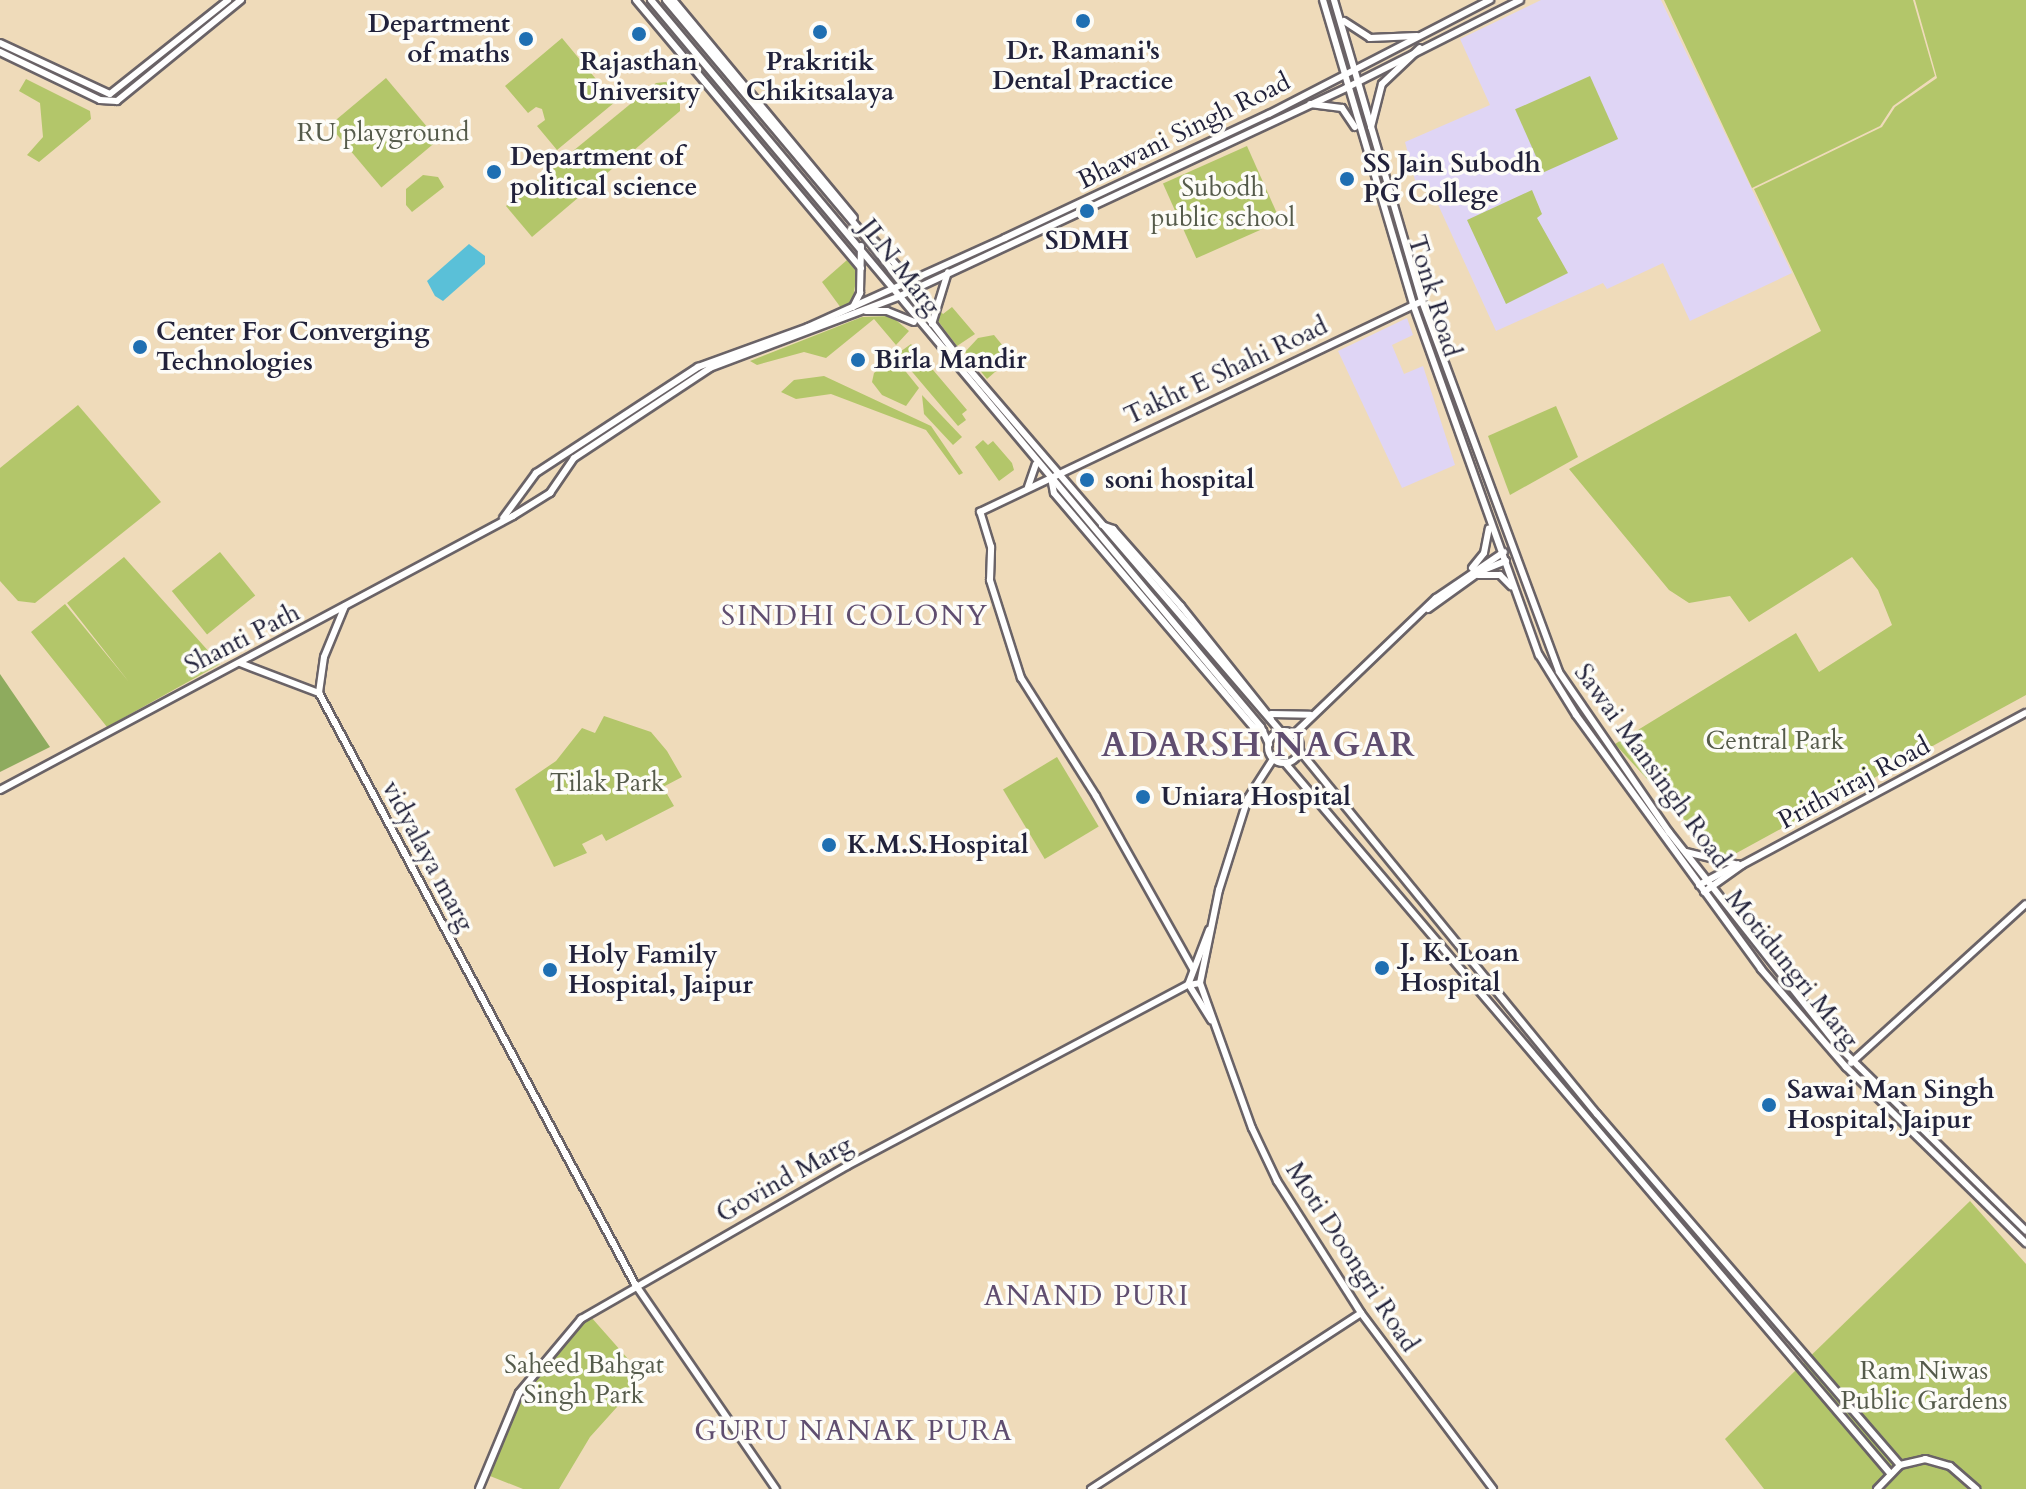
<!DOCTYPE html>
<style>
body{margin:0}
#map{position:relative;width:2026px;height:1489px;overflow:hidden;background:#efdbba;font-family:Cardo,serif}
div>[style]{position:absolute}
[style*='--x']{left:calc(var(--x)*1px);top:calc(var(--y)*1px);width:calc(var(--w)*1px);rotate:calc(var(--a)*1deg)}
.built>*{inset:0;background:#dfd5f5}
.green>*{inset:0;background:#b3c66a;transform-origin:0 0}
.forest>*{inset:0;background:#8eab5e}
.water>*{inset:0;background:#5ac0d8}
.roads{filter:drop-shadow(2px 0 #6a6367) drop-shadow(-2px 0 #6a6367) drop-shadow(0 2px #6a6367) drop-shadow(0 -2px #6a6367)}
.secondary>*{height:6px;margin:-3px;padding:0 3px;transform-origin:3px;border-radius:3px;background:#fff}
.primary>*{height:6px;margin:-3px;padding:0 3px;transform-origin:3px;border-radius:3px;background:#fff}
.primary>.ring{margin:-3px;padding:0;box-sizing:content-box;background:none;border:6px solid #fff;border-radius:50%}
.dots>*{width:22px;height:22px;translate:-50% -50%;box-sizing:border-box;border:4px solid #fdfcf7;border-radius:50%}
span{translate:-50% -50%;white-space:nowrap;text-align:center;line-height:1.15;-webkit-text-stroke:7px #fdfcf7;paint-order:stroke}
.poi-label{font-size:26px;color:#22223b;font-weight:700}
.right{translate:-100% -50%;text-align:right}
.left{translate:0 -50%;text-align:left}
.street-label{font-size:26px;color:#22223b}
.park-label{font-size:26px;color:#555b4b}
.neighbourhood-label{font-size:28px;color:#604e70;letter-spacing:2px}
.district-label{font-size:34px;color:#604e70;font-weight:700;letter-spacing:2px}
</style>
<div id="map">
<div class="built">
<div style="clip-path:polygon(1541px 0,1661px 0,1792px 273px,1690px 321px,1663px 263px,1607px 289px,1603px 283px,1496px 331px,1429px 185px,1417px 188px,1405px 142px,1490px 105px,1460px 39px)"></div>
<div style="clip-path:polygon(1407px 318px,1413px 335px,1392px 345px,1404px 374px,1423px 366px,1455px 465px,1402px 488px,1338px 351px)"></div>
</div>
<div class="green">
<div style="clip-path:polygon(1664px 0,1913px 0,1935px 76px,1893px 106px,1880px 126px,1752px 188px)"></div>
<div style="clip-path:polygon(1915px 0,2026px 0,2026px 695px,1722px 861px,1615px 744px,1796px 633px,1819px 672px,1892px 625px,1878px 590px,1852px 557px,1749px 622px,1730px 596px,1689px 603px,1669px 590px,1569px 469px,1821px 331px,1754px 189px,1882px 127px,1895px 107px,1937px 78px)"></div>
<div style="clip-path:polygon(562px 38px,615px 102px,557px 150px,537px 126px,545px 120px,542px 109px,536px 107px,528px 113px,505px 86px)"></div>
<div style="left:1590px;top:76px;width:69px;height:82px;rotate:66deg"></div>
<div style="left:386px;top:78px;width:81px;height:74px;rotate:50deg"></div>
<div style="clip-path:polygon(26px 79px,90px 111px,91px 119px,39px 162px,27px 155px,43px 137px,40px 103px,19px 91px)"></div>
<div style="clip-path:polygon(666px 82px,680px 94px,680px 111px,532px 237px,506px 206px,656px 83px)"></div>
<div style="left:1247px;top:146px;width:82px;height:92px;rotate:66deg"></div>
<div style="clip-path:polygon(423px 175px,438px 177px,444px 187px,412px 212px,406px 205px,406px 189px)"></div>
<div style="clip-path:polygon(1532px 190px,1542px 214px,1537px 218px,1568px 273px,1506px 304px,1467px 220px)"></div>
<div style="clip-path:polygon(847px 260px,857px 272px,853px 300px,841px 308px,822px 282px)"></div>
<div style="clip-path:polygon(952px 307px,975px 334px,957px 346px,938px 321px,938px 309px,943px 314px)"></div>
<div style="clip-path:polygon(891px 316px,909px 331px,896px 345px,874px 319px,826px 358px,804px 352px,757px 365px,750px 361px,862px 317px)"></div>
<div style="clip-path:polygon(994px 335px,1012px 357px,987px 379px,965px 352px,978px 338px)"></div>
<div style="clip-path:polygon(911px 344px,967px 410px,962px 414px,966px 420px,958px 426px,897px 354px)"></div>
<div style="clip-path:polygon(894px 357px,919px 388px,906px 406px,882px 395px,872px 382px,874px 373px)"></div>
<div style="clip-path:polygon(824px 376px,931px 426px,963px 473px,959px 475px,926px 430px,831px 394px,796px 399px,781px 392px,794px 380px)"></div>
<div style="clip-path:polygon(922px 395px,962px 437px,953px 445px,924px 414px)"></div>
<div style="clip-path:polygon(78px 405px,161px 502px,35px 603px,18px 601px,0 581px,0 468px)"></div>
<div style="clip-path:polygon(1556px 406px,1578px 457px,1510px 495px,1488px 436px)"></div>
<div style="clip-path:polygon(983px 440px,988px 445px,993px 441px,1012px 463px,1014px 470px,999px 481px,975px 447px)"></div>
<div style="left:220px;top:552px;width:56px;height:62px;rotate:51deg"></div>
<div style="clip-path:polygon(124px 557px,220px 664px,107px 727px,31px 632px,65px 604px,129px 682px,67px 603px)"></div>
<div style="clip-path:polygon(604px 716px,651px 732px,667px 751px,682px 777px,663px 787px,674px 806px,606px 841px,602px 834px,582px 844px,587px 853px,554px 867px,515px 789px,556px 761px,582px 728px,595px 733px)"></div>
<div style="left:1057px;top:757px;width:81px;height:63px;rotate:59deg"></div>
<div style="clip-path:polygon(1970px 1201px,2026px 1264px,2026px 1489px,1764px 1489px,1725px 1439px)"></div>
<div style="clip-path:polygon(591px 1317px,644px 1377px,590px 1437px,559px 1489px,523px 1489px,490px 1476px,509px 1420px,527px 1386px,576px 1324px)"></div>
</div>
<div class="forest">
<div style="clip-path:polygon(0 674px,50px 747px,0 772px)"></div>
</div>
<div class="water">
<div style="clip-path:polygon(469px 244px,485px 256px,485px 264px,443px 301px,435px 296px,427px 281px)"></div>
</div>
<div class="roads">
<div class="secondary">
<div style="--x:636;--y:0;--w:350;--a:50"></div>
<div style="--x:673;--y:0;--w:283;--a:50.3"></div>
<div style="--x:0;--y:43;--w:121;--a:24.9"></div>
<div style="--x:110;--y:94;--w:151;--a:-38.5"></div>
<div style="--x:0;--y:52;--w:111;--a:25.6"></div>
<div style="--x:100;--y:100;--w:17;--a:3"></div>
<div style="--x:117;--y:101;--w:160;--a:-39.2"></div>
<div style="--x:1052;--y:483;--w:10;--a:79"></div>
<div style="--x:1054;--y:493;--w:307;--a:49.6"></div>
<div style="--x:1253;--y:727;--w:11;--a:22"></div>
<div style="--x:503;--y:518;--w:56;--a:-53.7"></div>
<div style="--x:536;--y:473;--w:194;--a:-33.2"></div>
<div style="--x:698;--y:367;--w:117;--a:-20"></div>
<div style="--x:808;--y:327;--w:216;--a:-24.3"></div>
<div style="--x:1005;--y:238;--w:292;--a:-25.2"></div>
<div style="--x:1269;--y:114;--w:249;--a:-27.3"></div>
<div style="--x:1102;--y:525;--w:12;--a:20"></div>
<div style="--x:1113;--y:529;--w:103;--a:48.6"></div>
<div style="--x:1181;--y:606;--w:144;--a:51.5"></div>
<div style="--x:345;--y:606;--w:55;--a:112.4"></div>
<div style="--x:324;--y:657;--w:36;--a:98"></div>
<div style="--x:319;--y:693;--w:670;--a:61.87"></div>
<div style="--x:635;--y:1284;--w:249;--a:55.5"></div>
<div style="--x:240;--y:663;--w:85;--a:20.8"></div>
<div style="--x:0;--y:790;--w:582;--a:-28.11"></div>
<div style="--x:513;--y:516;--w:44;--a:-31.9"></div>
<div style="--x:550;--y:493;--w:42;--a:-55.6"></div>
<div style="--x:574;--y:458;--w:163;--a:-33.5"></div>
<div style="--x:710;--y:368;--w:201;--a:-20.7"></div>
<div style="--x:898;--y:297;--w:494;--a:-25"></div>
<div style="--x:1346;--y:88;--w:195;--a:-26.8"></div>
<div style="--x:1699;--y:885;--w:44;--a:-28.3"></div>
<div style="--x:1704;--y:892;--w:47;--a:-35.4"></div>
<div style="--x:1742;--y:865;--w:322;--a:-28.2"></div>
<div style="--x:1193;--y:969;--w:198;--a:-119.3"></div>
<div style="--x:1096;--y:796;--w:140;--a:-122.4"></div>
<div style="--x:1021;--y:678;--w:103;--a:-107.6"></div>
<div style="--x:990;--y:580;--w:33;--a:-88"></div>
<div style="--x:991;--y:547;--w:37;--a:-107"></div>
<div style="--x:980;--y:512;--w:490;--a:-25.5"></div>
<div style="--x:1200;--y:983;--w:154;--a:70.3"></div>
<div style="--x:1252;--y:1128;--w:59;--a:64.7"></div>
<div style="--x:1277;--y:1181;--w:156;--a:57.5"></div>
<div style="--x:1361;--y:1313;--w:220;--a:53.1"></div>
<div style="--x:1188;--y:985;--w:12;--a:-9"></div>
<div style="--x:1200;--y:983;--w:95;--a:-78.5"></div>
<div style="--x:1219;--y:890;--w:96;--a:-72.5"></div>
<div style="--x:1248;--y:798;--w:46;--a:-57.3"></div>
<div style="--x:1188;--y:985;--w:59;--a:-69.1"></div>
<div style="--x:1191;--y:988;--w:38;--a:58"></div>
<div style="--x:1851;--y:1063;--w:236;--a:-42.3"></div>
<div style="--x:479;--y:1489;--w:104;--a:-67.4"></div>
<div style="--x:519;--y:1393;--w:97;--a:-50"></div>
<div style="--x:581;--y:1319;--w:307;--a:-29.9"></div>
<div style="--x:847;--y:1166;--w:386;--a:-28"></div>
<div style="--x:1091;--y:1489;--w:322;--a:-33.1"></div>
</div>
<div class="primary">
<div style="--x:651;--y:0;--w:949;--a:50"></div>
<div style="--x:1261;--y:727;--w:19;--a:65"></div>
<div style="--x:666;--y:0;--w:322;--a:49.9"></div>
<div style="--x:873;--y:246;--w:135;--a:52.5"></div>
<div style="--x:955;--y:353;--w:500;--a:49.3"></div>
<div style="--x:1323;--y:0;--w:317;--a:73.5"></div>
<div style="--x:1413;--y:304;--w:373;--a:70.3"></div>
<div style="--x:1539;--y:655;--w:70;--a:58.3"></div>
<div style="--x:1576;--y:715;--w:314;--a:53.9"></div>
<div style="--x:1761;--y:969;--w:130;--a:49.1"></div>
<div style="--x:1846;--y:1067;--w:252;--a:44.4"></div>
<div style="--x:1334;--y:0;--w:314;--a:73.7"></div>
<div style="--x:1422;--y:301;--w:395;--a:69.7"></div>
<div style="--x:1559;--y:672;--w:194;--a:55.5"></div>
<div style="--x:1669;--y:832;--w:271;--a:51.7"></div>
<div style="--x:1837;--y:1045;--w:265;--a:44.5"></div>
<div style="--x:1344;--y:21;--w:31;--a:33"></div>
<div style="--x:1370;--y:38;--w:47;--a:-2.4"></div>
<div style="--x:1310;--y:104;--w:32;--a:7"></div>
<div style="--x:1342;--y:108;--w:23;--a:56"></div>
<div style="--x:1371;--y:127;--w:44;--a:-75.7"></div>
<div style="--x:1382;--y:84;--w:52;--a:-43.5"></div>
<div style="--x:872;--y:238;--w:52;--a:48.1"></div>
<div style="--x:907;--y:277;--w:11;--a:0"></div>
<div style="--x:853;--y:307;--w:16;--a:-63"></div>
<div style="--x:860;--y:293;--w:47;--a:-88.8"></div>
<div style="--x:866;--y:311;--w:21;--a:0"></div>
<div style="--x:887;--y:311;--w:29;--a:22"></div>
<div style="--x:932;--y:324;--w:54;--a:-72.9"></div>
<div style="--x:1028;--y:487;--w:24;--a:-71"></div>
<div style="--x:1472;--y:568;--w:19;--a:-51"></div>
<div style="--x:1484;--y:553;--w:25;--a:-79"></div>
<div style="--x:1478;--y:575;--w:22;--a:0"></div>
<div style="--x:1500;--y:575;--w:16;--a:45"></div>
<div style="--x:1428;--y:609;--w:65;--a:-35.6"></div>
<div style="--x:1481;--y:571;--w:27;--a:-22"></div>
<div style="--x:1271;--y:714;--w:39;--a:1"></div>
<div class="ring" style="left:1268px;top:731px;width:26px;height:26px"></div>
<div style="--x:1293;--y:735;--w:198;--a:-43.8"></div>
<div style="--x:1436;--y:598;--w:82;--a:-34.1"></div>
<div style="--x:1299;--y:750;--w:470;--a:50.7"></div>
<div style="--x:1597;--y:1114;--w:464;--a:49.2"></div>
<div style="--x:1285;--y:763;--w:933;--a:49.57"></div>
<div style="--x:1686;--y:852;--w:50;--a:13.8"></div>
<div style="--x:1877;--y:1489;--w:33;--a:-46"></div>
<div style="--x:1900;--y:1465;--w:26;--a:-13"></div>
<div style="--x:1925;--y:1459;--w:26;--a:16"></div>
<div style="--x:1950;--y:1466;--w:35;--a:41"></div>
</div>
</div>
<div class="dots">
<div style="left:1083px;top:21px;background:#1f6fb2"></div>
<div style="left:820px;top:32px;background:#1f6fb2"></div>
<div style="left:639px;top:34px;background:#1f6fb2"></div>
<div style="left:526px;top:39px;background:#1f6fb2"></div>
<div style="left:494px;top:172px;background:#1f6fb2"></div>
<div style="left:1347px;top:179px;background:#1f6fb2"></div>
<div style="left:1087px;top:211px;background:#1f6fb2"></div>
<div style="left:140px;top:347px;background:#1f6fb2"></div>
<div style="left:858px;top:360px;background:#1f6fb2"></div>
<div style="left:1087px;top:480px;background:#1f6fb2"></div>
<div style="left:1143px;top:797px;background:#1f6fb2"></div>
<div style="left:829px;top:845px;background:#1f6fb2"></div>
<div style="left:1382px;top:968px;background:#1f6fb2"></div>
<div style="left:550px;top:970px;background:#1f6fb2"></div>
<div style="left:1769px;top:1105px;background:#1f6fb2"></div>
</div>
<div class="poi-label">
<span class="right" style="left:510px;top:39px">Department<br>of maths</span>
<span style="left:1083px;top:66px">Dr. Ramani's<br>Dental Practice</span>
<span style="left:639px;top:77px">Rajasthan<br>University</span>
<span style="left:820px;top:77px">Prakritik<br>Chikitsalaya</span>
<span class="left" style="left:510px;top:172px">Department of<br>political science</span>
<span class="left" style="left:1363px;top:179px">SS Jain Subodh<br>PG College</span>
<span style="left:1087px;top:241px">SDMH</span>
<span class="left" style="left:156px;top:347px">Center For Converging<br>Technologies</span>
<span class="left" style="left:874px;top:360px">Birla Mandir</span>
<span class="left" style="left:1105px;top:480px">soni hospital</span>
<span class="left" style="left:1161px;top:797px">Uniara Hospital</span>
<span class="left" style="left:847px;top:845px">K.M.S.Hospital</span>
<span class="left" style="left:1400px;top:968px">J. K. Loan<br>Hospital</span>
<span class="left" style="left:568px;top:970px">Holy Family<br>Hospital, Jaipur</span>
<span class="left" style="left:1787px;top:1105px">Sawai Man Singh<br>Hospital, Jaipur</span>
</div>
<div class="street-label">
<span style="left:1184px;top:131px;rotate:-26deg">Bhawani Singh Road</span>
<span style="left:900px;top:267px;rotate:52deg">JLN Marg</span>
<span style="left:1434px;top:296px;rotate:73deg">Tonk Road</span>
<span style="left:1226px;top:371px;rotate:-25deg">Takht E Shahi Road</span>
<span style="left:242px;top:639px;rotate:-27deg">Shanti Path</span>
<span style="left:1652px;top:766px;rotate:54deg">Sawai Mansingh Road</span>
<span style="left:1854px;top:783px;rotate:-28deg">Prithviraj Road</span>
<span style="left:428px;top:856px;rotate:62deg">vidyalaya marg</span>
<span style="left:1792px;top:969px;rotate:51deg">Motidungri Marg</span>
<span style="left:784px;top:1179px;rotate:-29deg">Govind Marg</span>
<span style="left:1352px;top:1257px;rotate:57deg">Moti Doongri Road</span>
</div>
<div class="park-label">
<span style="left:383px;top:133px">RU playground</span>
<span style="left:1223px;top:203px">Subodh<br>public school</span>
<span style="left:1775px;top:741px">Central Park</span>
<span style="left:607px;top:783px">Tilak Park</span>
<span style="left:584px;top:1380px">Saheed Bahgat<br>Singh Park</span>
<span style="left:1924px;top:1386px">Ram Niwas<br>Public Gardens</span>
</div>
<div class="neighbourhood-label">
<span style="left:855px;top:616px">SINDHI COLONY</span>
<span style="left:1087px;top:1296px">ANAND PURI</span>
<span style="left:854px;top:1431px">GURU NANAK PURA</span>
</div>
<div class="district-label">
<span style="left:1259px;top:746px">ADARSH NAGAR</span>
</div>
</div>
